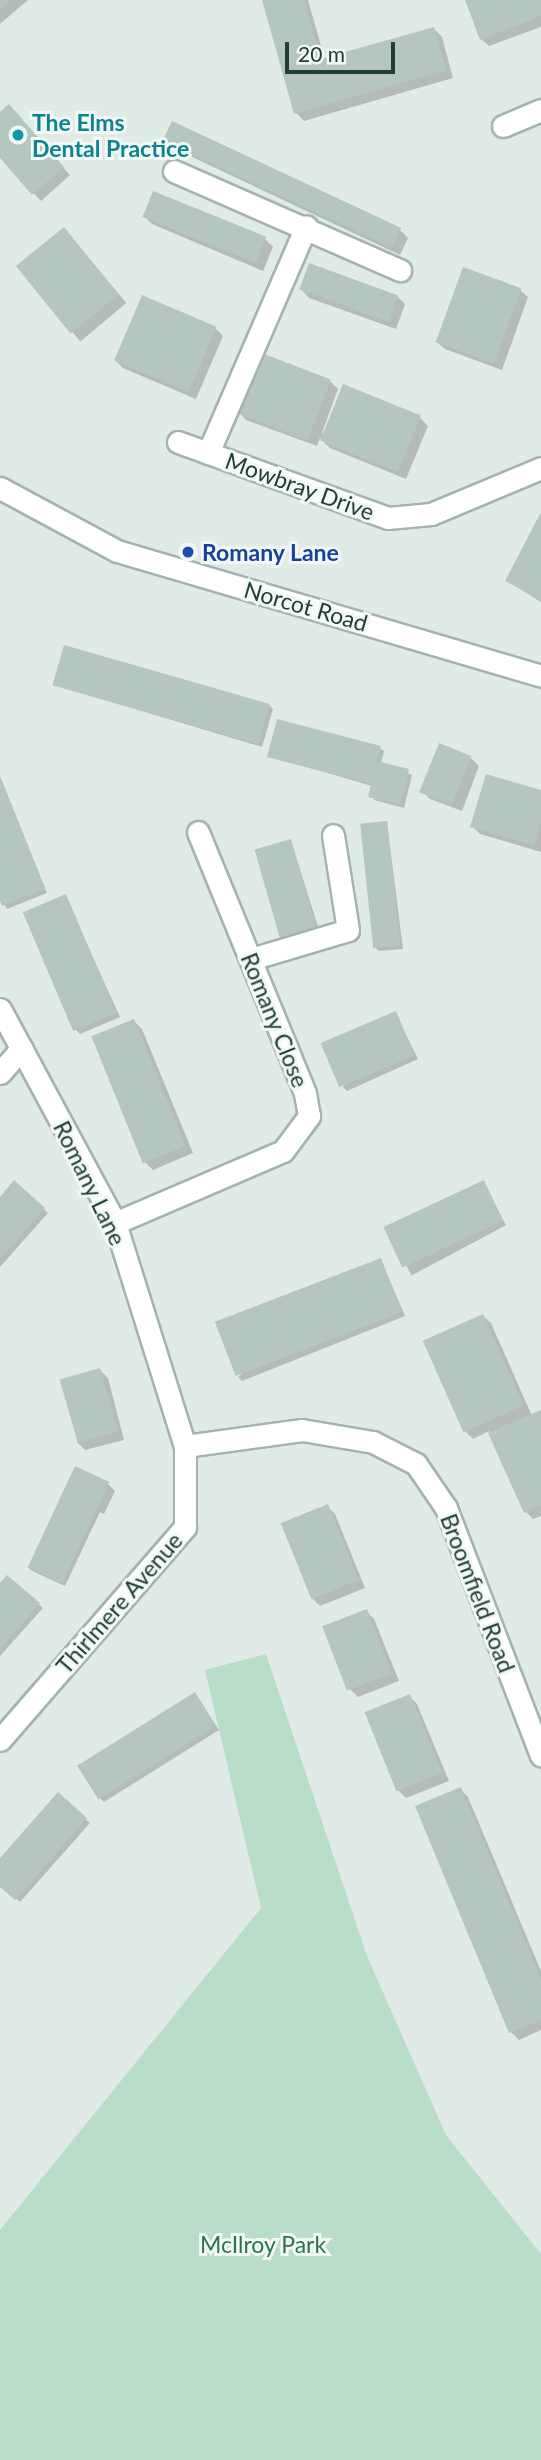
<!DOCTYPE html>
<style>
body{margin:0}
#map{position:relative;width:541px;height:2460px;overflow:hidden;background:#e0ebe8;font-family:Lato,sans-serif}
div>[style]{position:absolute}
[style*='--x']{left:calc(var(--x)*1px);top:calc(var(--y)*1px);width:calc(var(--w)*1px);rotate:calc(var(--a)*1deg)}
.green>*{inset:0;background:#b9ddc8}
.shadow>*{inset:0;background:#0003;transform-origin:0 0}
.building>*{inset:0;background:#b5c6c1;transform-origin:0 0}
.roads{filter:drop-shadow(2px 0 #a3b3b0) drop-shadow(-2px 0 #a3b3b0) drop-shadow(0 2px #a3b3b0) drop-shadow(0 -2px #a3b3b0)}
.minor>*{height:21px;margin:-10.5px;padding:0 10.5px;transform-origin:10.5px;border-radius:10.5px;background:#fff}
.dots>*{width:19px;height:19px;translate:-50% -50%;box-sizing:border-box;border:4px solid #f1f8f5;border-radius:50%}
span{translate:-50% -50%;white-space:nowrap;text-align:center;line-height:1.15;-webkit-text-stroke:6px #f1f8f5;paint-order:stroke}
.culture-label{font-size:23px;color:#0d838f;font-weight:700}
.left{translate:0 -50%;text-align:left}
.street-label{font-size:23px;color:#213c39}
.transit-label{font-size:23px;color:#164399;font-weight:700}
.park-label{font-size:23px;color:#2b7352}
.scale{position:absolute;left:285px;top:42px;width:110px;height:32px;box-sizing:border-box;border:4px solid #213c39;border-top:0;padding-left:9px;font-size:21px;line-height:24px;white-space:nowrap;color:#213c39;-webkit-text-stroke:5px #f1f8f5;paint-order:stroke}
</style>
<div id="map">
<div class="green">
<div style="clip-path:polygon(266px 1654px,367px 1956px,446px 2135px,541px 2254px,541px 2460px,0 2460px,0 2230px,261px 1908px,205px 1670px)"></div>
</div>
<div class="shadow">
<div style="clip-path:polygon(0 0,28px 0,0 24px)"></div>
<div style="clip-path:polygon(264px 0,308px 0,325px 60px,434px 29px,442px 37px,453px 78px,304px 121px,296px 113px)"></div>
<div style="clip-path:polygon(468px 0,541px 0,541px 27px,489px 46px,481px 39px)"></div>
<div style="clip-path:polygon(0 115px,16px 115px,70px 175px,41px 201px,0 157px)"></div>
<div style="clip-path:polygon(173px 123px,400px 230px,408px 238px,400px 255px,173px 148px,165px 140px)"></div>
<div style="clip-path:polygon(144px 216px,265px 239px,273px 247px,263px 271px,152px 224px)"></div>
<div style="left:71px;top:237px;width:86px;height:60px;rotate:50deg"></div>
<div style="clip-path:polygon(302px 290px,397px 296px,405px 304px,396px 329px,309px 298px)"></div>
<div style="clip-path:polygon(520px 290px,528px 297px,502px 370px,445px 349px,437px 342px)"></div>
<div style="clip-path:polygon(142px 297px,215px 328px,223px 336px,196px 399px,123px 368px,115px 360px)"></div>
<div style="clip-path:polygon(260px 354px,330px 381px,338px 389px,322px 433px,420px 418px,428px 426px,406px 479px,330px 448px,320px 438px,317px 446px,246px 420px,239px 412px)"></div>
<div style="clip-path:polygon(541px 516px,541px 602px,507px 581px)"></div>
<div style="clip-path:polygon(55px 685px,269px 705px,273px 709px,262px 747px)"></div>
<div style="clip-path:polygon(380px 748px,384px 751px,381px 764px,412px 775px,404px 808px,374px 800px,372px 786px,269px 756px)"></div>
<div style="clip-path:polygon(471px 758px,479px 766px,462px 811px,430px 799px,422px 791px)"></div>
<div style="clip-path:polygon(0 776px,47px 893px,7px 909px,0 897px)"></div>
<div style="clip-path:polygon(541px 792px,541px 852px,480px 834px,472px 826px)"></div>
<div style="clip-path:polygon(387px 823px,403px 949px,379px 951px,375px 947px)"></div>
<div style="clip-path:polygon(291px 841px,321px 936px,287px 946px)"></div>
<div style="clip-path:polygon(65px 896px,120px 1017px,80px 1034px,76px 1030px)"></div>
<div style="clip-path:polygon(395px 1013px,418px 1059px,347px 1091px,343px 1087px)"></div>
<div style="clip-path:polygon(134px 1021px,142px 1029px,193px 1153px,153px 1170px,145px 1162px)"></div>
<div style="left:483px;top:1182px;width:49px;height:107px;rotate:62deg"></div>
<div style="clip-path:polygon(14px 1183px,48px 1213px,0 1267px,0 1199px)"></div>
<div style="clip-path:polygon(381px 1260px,405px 1316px,242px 1381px,238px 1377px)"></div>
<div style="clip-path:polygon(483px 1316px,491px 1323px,532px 1416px,541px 1412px,541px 1516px,533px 1519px,526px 1512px,489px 1431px,473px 1439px,465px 1431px)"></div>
<div style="clip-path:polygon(100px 1370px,108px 1378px,124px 1440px,85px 1450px,77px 1442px)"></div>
<div style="clip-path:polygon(108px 1484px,115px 1491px,104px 1514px,100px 1512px,65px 1586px,32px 1571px,28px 1567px)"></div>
<div style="clip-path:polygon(327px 1506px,335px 1514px,365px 1588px,320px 1606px,312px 1598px)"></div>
<div style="clip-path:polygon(8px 1577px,43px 1608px,0 1656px,0 1586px)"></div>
<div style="clip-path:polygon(366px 1611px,374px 1619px,399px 1681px,358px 1697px,350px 1689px)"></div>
<div style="clip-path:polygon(195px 1694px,219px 1730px,104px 1802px,100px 1798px)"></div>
<div style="clip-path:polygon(409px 1696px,417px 1704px,449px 1781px,406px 1798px,398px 1790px)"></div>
<div style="clip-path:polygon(460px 1789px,468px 1797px,541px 1971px,541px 2030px,519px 2040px,511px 2032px)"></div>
<div style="clip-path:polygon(58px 1795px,90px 1823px,20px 1902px,0 1885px,0 1861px)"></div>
</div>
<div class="building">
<div style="clip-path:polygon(0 0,11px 0,0 10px)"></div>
<div style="clip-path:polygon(262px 0,304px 0,320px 59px,434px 27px,446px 70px,294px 114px)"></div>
<div style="clip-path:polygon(465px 0,541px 0,541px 16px,480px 40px)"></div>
<div style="clip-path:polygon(9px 104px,64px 167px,32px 195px,0 158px,0 112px)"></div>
<div style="left:172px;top:121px;width:253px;height:22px;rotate:25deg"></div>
<div style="left:153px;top:191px;width:122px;height:28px;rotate:22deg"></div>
<div style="left:64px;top:227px;width:87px;height:62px;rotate:51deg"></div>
<div style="left:309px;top:263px;width:95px;height:28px;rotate:20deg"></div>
<div style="left:463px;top:267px;width:62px;height:80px;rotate:20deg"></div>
<div style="left:142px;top:295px;width:81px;height:71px;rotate:23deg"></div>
<div style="left:259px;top:352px;width:77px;height:65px;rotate:21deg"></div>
<div style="left:343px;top:384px;width:84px;height:61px;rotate:22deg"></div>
<div style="clip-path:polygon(541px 512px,541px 600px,505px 581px)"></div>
<div style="left:64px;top:645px;width:214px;height:42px;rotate:16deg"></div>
<div style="clip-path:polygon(277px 719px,381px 746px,377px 761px,409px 769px,401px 805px,368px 797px,371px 784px,267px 757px)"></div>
<div style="left:439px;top:743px;width:35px;height:53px;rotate:22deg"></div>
<div style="clip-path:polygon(486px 774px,541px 790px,541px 821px,534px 845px,470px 827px)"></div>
<div style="clip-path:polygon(0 777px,45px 889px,2px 906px,0 901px)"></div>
<div style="left:387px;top:821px;width:125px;height:27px;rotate:84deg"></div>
<div style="left:291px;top:839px;width:98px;height:38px;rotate:74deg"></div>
<div style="left:66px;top:894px;width:129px;height:47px;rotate:67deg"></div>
<div style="left:396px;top:1011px;width:48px;height:82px;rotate:67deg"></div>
<div style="left:134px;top:1019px;width:137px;height:46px;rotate:68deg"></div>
<div style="clip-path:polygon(14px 1180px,45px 1208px,0 1259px,0 1197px)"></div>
<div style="left:484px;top:1180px;width:45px;height:111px;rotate:65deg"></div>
<div style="left:381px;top:1258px;width:58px;height:178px;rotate:69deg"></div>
<div style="left:483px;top:1314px;width:100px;height:66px;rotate:66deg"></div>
<div style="left:100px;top:1368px;width:66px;height:42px;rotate:74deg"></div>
<div style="clip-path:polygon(541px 1410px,541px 1505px,524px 1513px,488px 1433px)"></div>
<div style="left:75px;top:1466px;width:38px;height:112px;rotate:25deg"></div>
<div style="left:328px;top:1504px;width:82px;height:51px;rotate:68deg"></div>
<div style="clip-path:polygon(7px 1575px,40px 1603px,0 1649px,0 1583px)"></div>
<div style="left:367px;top:1609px;width:69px;height:48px;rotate:69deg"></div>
<div style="left:195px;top:1692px;width:40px;height:139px;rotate:58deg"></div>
<div style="left:410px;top:1694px;width:85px;height:49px;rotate:68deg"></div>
<div style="clip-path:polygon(461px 1787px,541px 1979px,541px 2020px,509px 2033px,415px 1806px)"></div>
<div style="clip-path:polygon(58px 1792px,87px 1818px,15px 1900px,0 1887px,0 1858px)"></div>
</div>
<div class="roads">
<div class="minor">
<div style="--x:503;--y:126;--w:41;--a:-22.8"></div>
<div style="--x:174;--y:171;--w:247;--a:23.7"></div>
<div style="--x:178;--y:442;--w:223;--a:19.9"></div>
<div style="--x:388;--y:518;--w:43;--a:-5.3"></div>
<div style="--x:431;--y:514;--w:119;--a:-22.7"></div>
<div style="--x:208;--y:453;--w:247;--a:-66.6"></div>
<div style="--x:0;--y:488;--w:133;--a:28.3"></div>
<div style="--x:117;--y:551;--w:442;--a:16.4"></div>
<div style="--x:251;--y:959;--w:101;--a:-16.6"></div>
<div style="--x:348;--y:930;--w:96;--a:-99"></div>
<div style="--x:0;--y:1009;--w:243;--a:61.7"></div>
<div style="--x:115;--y:1223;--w:234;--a:72.6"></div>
<div style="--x:185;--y:1446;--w:81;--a:90"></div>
<div style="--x:185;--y:1527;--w:282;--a:131"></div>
<div style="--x:0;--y:1073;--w:33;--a:-49"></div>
<div style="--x:115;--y:1223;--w:183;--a:-23.2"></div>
<div style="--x:283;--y:1151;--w:44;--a:-53.4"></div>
<div style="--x:309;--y:1116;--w:23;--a:-100"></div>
<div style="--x:305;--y:1093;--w:282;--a:-112.3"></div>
<div style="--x:185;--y:1446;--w:118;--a:-7.8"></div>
<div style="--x:302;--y:1430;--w:72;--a:9.6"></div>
<div style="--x:373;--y:1442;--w:48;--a:27.1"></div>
<div style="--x:416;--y:1464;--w:53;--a:55.7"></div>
<div style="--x:446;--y:1508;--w:265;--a:69"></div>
</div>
</div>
<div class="dots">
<div style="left:18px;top:135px;background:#0f9aa8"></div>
<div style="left:188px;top:552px;background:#1a4fb4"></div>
</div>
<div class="culture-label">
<span class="left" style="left:32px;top:135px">The Elms<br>Dental Practice</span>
</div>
<div class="street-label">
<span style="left:300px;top:486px;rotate:20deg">Mowbray Drive</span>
<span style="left:306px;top:606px;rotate:16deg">Norcot Road</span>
<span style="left:275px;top:1020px;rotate:68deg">Romany Close</span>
<span style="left:90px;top:1183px;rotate:64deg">Romany Lane</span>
<span style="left:478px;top:1593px;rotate:69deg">Broomfield Road</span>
<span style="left:119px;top:1603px;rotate:-49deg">Thirlmere Avenue</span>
</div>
<div class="transit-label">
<span class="left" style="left:202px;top:552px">Romany Lane</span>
</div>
<div class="park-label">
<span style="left:263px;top:2244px">McIlroy Park</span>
</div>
<div class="scale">20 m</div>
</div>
